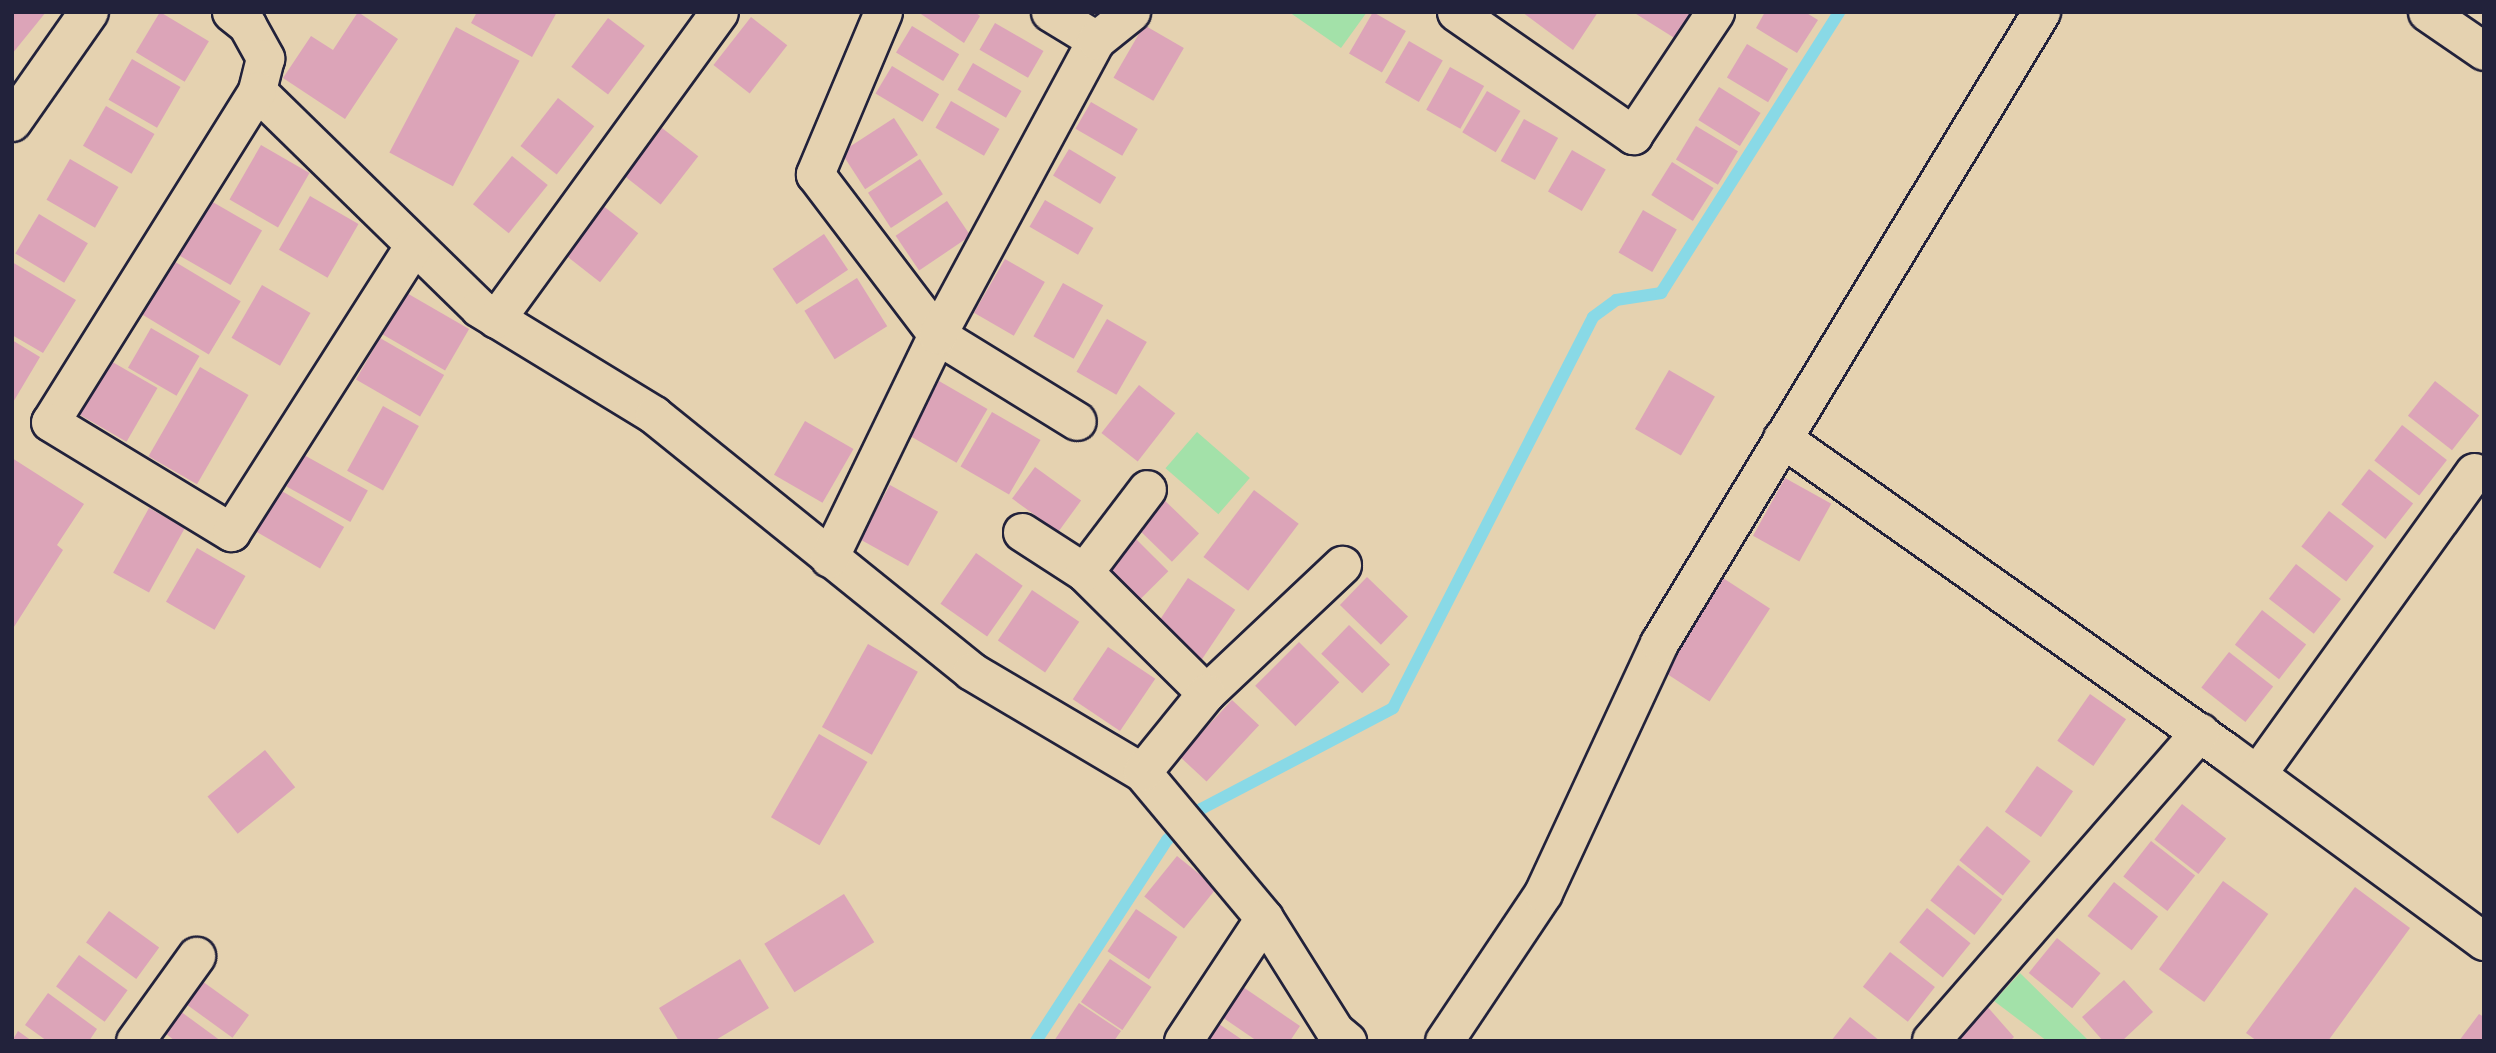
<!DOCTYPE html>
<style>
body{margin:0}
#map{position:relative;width:2496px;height:1053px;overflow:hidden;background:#e5d2b0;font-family:Sriracha,sans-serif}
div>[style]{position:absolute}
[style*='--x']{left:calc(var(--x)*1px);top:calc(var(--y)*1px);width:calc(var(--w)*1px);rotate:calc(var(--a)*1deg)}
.green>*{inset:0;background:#a3e1a9;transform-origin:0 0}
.stream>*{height:12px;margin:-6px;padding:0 6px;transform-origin:6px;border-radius:6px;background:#89d9e6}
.building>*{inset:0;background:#dca4b8;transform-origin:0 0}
.roads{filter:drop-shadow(2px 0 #22223b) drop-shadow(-2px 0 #22223b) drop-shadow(0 2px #22223b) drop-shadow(0 -2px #22223b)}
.minor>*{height:37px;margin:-18.5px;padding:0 18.5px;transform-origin:18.5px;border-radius:18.5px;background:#e5d2b0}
.tertiary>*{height:38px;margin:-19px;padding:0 19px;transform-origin:19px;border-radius:19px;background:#e5d2b0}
span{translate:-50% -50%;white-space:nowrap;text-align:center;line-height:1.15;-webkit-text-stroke:7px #e5d2b0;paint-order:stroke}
.frame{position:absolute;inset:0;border:14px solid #22223b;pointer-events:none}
</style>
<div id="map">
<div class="green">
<div style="clip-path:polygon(1289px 12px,1367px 12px,1341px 48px)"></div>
<div style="left:1197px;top:432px;width:70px;height:48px;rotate:41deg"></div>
<div style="clip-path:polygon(2020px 973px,2089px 1041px,2047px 1041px,1994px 1001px)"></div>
</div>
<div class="stream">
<div style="--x:1036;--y:1041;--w:240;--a:-56.9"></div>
<div style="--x:1167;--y:840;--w:46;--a:-42.4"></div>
<div style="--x:1201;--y:809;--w:217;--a:-27.7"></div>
<div style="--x:1393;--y:708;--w:439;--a:-62.9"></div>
<div style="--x:1593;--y:317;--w:29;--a:-36"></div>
<div style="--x:1616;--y:300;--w:46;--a:-8.8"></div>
<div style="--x:1661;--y:293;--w:333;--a:-57.6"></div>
</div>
<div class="building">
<div style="clip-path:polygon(12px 12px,46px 12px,12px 54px)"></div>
<div style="left:160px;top:12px;width:57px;height:47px;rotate:31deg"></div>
<div style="clip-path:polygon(358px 12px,398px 39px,345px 119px,283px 78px,311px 36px,333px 50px)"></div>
<div style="clip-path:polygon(477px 12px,557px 12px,532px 57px,471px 23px)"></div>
<div style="clip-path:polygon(918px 12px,975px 12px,980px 16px,964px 43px)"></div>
<div style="left:1373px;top:12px;width:38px;height:48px;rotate:30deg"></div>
<div style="clip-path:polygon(1522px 12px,1598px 12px,1573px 50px)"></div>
<div style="clip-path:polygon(1633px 12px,1693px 12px,1676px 39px)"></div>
<div style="clip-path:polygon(1765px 12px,1805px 12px,1818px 20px,1797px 53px,1756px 28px)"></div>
<div style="left:751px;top:17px;width:46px;height:61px;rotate:38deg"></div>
<div style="left:608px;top:18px;width:46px;height:61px;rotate:37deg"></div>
<div style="left:995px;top:23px;width:56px;height:31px;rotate:30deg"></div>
<div style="left:1144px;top:25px;width:46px;height:61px;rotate:30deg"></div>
<div style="left:912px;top:26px;width:55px;height:31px;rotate:31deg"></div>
<div style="left:456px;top:27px;width:72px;height:142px;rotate:28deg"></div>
<div style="left:1409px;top:41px;width:39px;height:48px;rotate:30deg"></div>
<div style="left:1747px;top:44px;width:48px;height:39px;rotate:31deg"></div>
<div style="left:132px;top:59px;width:56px;height:47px;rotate:30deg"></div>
<div style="left:973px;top:63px;width:56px;height:31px;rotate:30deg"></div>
<div style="left:892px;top:66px;width:55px;height:32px;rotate:31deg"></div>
<div style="left:1450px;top:67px;width:39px;height:49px;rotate:29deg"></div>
<div style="left:1719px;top:87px;width:49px;height:39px;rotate:32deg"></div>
<div style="left:1487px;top:91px;width:39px;height:48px;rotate:31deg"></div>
<div style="left:558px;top:98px;width:46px;height:61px;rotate:38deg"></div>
<div style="left:951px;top:101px;width:56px;height:31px;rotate:30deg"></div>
<div style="left:1091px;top:102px;width:54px;height:31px;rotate:30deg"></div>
<div style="left:106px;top:106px;width:56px;height:46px;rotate:30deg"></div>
<div style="left:894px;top:118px;width:44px;height:63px;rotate:57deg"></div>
<div style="left:1524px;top:119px;width:39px;height:48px;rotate:29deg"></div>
<div style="left:1696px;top:126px;width:49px;height:39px;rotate:31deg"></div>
<div style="left:662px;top:128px;width:46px;height:61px;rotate:38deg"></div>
<div style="left:261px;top:145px;width:56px;height:63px;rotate:30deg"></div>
<div style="left:1069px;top:149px;width:55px;height:31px;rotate:31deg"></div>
<div style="left:1572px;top:150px;width:39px;height:48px;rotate:30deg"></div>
<div style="left:512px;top:156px;width:46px;height:62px;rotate:39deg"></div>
<div style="left:70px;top:159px;width:56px;height:47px;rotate:30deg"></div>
<div style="left:920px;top:159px;width:42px;height:62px;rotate:57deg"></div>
<div style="left:1672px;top:162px;width:49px;height:39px;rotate:32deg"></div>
<div style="left:310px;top:196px;width:56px;height:62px;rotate:30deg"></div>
<div style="left:204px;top:197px;width:67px;height:63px;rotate:30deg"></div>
<div style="left:1045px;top:200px;width:56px;height:31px;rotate:30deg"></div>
<div style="left:947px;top:201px;width:42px;height:62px;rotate:56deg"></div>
<div style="left:602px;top:205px;width:46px;height:62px;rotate:38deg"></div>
<div style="left:1643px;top:210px;width:39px;height:49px;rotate:30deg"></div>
<div style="left:39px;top:214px;width:57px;height:46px;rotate:31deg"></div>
<div style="left:824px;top:234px;width:43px;height:62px;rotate:56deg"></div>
<div style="left:167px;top:257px;width:86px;height:62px;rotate:31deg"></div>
<div style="left:1005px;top:259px;width:46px;height:62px;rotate:30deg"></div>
<div style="clip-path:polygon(12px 262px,76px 300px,43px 353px,12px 335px)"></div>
<div style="left:857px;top:278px;width:57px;height:62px;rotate:58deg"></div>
<div style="left:1063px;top:283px;width:46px;height:61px;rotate:29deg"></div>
<div style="left:262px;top:285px;width:56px;height:61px;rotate:30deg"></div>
<div style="left:405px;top:292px;width:74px;height:48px;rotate:30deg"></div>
<div style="left:1107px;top:319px;width:46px;height:61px;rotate:30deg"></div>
<div style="left:151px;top:328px;width:56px;height:46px;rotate:30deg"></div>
<div style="left:380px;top:338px;width:74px;height:48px;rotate:30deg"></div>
<div style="clip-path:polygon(12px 340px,40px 357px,12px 404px)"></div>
<div style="left:109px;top:360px;width:56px;height:62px;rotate:30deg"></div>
<div style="left:200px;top:367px;width:56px;height:103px;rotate:30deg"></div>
<div style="left:1669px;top:370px;width:53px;height:68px;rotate:30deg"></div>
<div style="left:939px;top:381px;width:56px;height:62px;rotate:30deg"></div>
<div style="left:2435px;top:381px;width:56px;height:44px;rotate:38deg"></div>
<div style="left:1139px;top:385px;width:46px;height:61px;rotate:38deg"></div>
<div style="left:383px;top:406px;width:41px;height:74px;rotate:29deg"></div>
<div style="left:992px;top:412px;width:56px;height:63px;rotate:30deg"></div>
<div style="left:805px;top:421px;width:56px;height:62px;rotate:30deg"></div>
<div style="left:2402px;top:425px;width:57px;height:45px;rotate:38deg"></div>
<div style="left:304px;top:455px;width:73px;height:36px;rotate:29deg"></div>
<div style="clip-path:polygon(12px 458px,84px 504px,57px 545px,63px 550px,12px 630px)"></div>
<div style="left:1035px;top:467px;width:57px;height:39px;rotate:36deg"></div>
<div style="left:2369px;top:469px;width:56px;height:45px;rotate:38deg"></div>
<div style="left:1785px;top:478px;width:53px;height:66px;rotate:29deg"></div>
<div style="left:890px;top:485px;width:55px;height:62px;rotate:29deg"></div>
<div style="left:280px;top:490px;width:74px;height:48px;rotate:30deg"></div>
<div style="left:1254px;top:490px;width:56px;height:84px;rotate:37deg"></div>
<div style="left:1158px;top:494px;width:57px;height:39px;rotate:44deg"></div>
<div style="left:149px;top:508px;width:41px;height:74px;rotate:29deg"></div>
<div style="left:2329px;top:511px;width:57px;height:45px;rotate:38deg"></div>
<div style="left:1128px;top:531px;width:57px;height:40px;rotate:45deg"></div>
<div style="left:197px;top:548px;width:56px;height:62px;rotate:30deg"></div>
<div style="left:976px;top:553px;width:57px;height:62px;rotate:35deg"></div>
<div style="left:2296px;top:564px;width:57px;height:44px;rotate:38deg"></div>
<div style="left:1367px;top:577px;width:57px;height:39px;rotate:44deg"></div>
<div style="left:1188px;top:578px;width:57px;height:62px;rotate:34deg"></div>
<div style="left:1723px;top:578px;width:56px;height:111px;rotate:33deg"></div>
<div style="left:1032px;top:590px;width:57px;height:61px;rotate:34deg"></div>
<div style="left:2262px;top:610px;width:56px;height:44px;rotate:38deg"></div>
<div style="left:1349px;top:625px;width:57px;height:40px;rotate:44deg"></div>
<div style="left:1299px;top:642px;width:57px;height:62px;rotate:45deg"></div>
<div style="left:868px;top:644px;width:57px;height:95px;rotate:29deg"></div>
<div style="left:1108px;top:647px;width:57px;height:63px;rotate:34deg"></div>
<div style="left:2229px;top:652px;width:56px;height:45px;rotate:38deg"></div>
<div style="left:2090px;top:694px;width:44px;height:57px;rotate:35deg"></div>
<div style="left:1232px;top:700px;width:37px;height:77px;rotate:43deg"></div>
<div style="left:819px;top:734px;width:56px;height:96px;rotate:30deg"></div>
<div style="left:265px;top:750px;width:48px;height:74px;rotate:51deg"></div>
<div style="left:2037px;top:766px;width:44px;height:56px;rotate:35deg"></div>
<div style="left:2182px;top:804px;width:56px;height:45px;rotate:38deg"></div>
<div style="left:1987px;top:826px;width:56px;height:44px;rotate:39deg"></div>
<div style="left:2151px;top:841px;width:56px;height:45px;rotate:38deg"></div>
<div style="left:1177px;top:856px;width:51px;height:52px;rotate:39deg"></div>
<div style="left:1958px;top:865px;width:56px;height:45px;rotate:38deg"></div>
<div style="left:2223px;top:881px;width:56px;height:109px;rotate:36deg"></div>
<div style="left:2114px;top:882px;width:56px;height:43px;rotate:38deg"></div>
<div style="clip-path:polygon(2355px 887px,2410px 928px,2328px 1041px,2257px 1041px,2246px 1033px)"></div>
<div style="left:844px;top:894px;width:57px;height:94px;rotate:58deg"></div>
<div style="left:1927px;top:908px;width:56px;height:44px;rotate:39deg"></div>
<div style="left:1136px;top:909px;width:50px;height:51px;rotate:34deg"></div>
<div style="left:109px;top:911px;width:62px;height:39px;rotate:36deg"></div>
<div style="left:2057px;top:938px;width:56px;height:45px;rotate:39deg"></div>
<div style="left:1890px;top:952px;width:57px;height:44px;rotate:38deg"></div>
<div style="left:79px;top:955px;width:60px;height:39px;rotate:36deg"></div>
<div style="clip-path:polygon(740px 959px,769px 1008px,714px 1041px,679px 1041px,659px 1008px)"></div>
<div style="left:1110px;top:959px;width:50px;height:52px;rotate:34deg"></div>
<div style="clip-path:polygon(2124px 980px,2153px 1012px,2122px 1041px,2103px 1041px,2082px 1017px)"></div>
<div style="left:202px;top:981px;width:58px;height:28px;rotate:36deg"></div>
<div style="clip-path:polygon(1243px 987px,1300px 1026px,1290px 1041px,1257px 1041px,1222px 1017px)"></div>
<div style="clip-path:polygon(48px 993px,97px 1029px,89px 1041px,47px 1041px,25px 1025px)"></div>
<div style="clip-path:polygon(1079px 1003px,1121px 1031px,1114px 1041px,1054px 1041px)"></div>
<div style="clip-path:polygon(1985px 1004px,2014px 1037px,2010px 1041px,1943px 1041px)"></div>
<div style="clip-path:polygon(180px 1011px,221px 1041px,175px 1041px,165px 1033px)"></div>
<div style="clip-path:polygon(2479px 1014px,2484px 1017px,2484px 1041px,2459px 1041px)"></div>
<div style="clip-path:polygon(1850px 1017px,1880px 1041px,1831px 1041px)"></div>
<div style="clip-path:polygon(1219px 1024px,1244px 1041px,1208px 1041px)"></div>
<div style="clip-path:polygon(18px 1031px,32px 1041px,12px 1041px)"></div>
</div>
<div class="roads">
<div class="minor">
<div style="--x:231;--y:12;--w:21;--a:39"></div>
<div style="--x:247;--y:25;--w:38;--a:61"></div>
<div style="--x:265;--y:58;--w:34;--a:104"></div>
<div style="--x:257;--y:91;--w:310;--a:44.3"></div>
<div style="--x:479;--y:308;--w:205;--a:31.4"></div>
<div style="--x:654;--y:415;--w:407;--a:38.9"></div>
<div style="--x:971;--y:671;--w:199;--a:30.6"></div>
<div style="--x:1142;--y:772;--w:190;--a:50.1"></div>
<div style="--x:1264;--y:918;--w:133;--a:57.9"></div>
<div style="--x:1335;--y:1031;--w:16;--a:40"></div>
<div style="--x:883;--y:12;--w:176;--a:112.8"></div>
<div style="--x:815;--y:174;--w:202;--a:52.8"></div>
<div style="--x:937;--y:335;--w:164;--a:31.6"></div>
<div style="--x:1050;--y:12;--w:54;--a:31.3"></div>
<div style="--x:1456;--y:12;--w:216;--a:34.8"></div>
<div style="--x:1633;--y:135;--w:148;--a:-56.3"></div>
<div style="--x:2427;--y:12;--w:69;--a:34.4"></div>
<div style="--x:257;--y:91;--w:390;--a:122"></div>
<div style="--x:50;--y:422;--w:212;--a:31.3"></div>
<div style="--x:231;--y:532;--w:339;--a:-57.5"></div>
<div style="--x:496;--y:319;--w:379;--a:-54"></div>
<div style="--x:1782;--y:438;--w:542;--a:35.24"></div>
<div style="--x:2225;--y:751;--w:321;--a:36.3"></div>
<div style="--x:1022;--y:532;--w:74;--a:32.8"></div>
<div style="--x:1084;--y:572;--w:172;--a:44.8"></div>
<div style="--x:1206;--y:693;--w:187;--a:-43.3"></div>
<div style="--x:829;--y:558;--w:248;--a:-64.2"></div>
<div style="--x:937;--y:335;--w:335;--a:-61.7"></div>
<div style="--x:1096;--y:40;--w:45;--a:-38.7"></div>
<div style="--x:1084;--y:572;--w:104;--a:-52.8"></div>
<div style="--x:1142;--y:772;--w:102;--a:-51"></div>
<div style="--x:2257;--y:774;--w:372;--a:-54.3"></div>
<div style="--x:1931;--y:1040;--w:409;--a:-48.9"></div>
<div style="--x:135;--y:1041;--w:105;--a:-54.3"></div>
<div style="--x:1183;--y:1041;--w:147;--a:-56.6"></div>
<div style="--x:1444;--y:1041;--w:178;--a:-56.2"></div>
<div style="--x:1543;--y:893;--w:276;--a:-65.1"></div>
<div style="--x:1659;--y:643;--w:738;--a:-58.81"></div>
</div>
<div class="tertiary">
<div style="--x:12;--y:122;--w:134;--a:-55"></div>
</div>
</div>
<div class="frame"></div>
</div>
